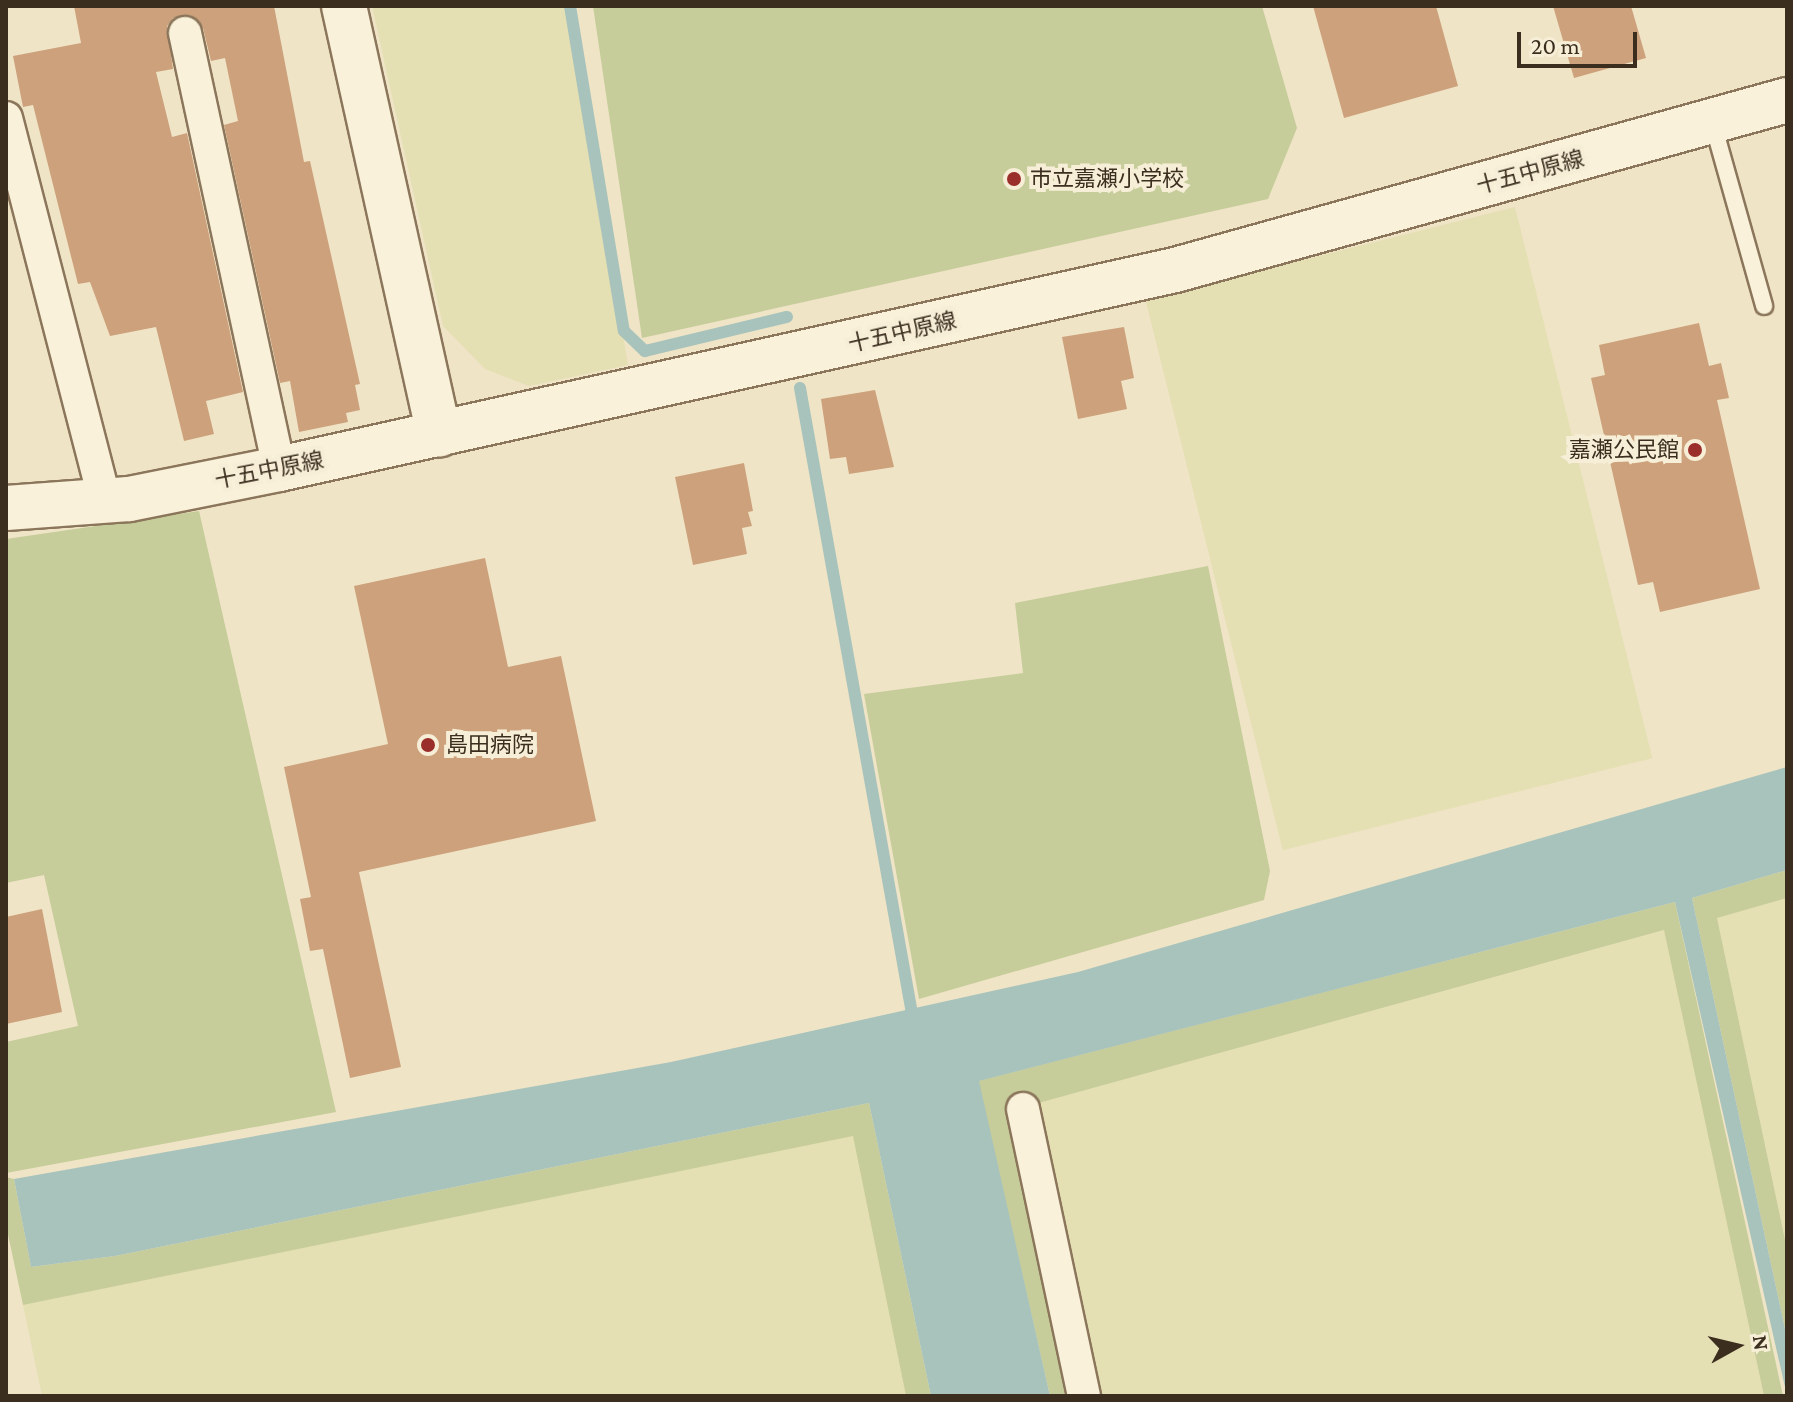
<!DOCTYPE html>
<meta charset="utf-8">
<style>
body{margin:0}
#map{position:relative;width:1793px;height:1402px;overflow:hidden;background:#efe4c6;font-family:"Crimson Pro","Noto Sans JP",serif}
div>[style]{position:absolute}
[style*='--x']{left:calc(var(--x)*1px);top:calc(var(--y)*1px);width:calc(var(--w)*1px);rotate:calc(var(--a)*1deg)}
.farmland>*{inset:0;background:#e5dfb4;transform-origin:0 0}
.green>*{inset:0;background:#c6cd9a}
.water>*{inset:0;background:#a8c3bc}
.stream>*{height:12px;margin:-6px;padding:0 6px;transform-origin:6px;border-radius:6px;background:#a8c3bc}
.building>*{inset:0;background:#cda17c}
.roads{filter:drop-shadow(2px 0 #8b765b) drop-shadow(-2px 0 #8b765b) drop-shadow(0 2px #8b765b) drop-shadow(0 -2px #8b765b)}
.lane>*{height:16px;margin:-8px;padding:0 8px;transform-origin:8px;border-radius:8px;background:#f9f1da}
.street>*{height:32px;margin:-16px;padding:0 16px;transform-origin:16px;border-radius:16px;background:#f9f1da}
.secondary>*{height:44px;margin:-22px;padding:0 22px;transform-origin:22px;border-radius:22px;background:#f9f1da}
.dots>*{width:22px;height:22px;translate:-50% -50%;box-sizing:border-box;border:4px solid #f6eed6;border-radius:50%}
span{translate:-50% -50%;white-space:nowrap;text-align:center;line-height:1.15;-webkit-text-stroke:8px #f6eed6;paint-order:stroke}
.street-label{font-size:22px;color:#3b2e1f}
.poi-label{font-size:22px;color:#3b2e1f}
.left{translate:0 -50%;text-align:left}
.right{translate:-100% -50%;text-align:right}
.frame{position:absolute;inset:0;border:8px solid #3b2e1f;pointer-events:none}
.north{position:absolute;left:1697px;top:1306px;width:80px;height:80px;-webkit-text-stroke:6px #f6eed6;paint-order:stroke;rotate:82deg;font-size:22px;font-weight:700;line-height:32px;text-align:center;color:#3b2e1f}
.north::after{content:'';display:block;margin:auto;width:28px;height:36px;background:#3b2e1f;clip-path:polygon(50% 0,100% 100%,50% 72%,0 100%)}
.scale{position:absolute;left:1517px;top:32px;width:120px;height:36px;box-sizing:border-box;border:4px solid #3b2e1f;border-top:0;padding-left:10px;font-size:24px;line-height:28px;white-space:nowrap;color:#3b2e1f;-webkit-text-stroke:6px #f6eed6;paint-order:stroke}
</style>
<div id="map">
<div class="farmland">
<div style="clip-path:polygon(372px 6px,567px 6px,628px 365px,529px 386px,485px 369px,443px 326px)"></div>
<div style="left:1515px;top:207px;width:568px;height:381px;rotate:76deg"></div>
<div style="clip-path:polygon(1787px 898px,1787px 1249px,1717px 918px)"></div>
<div style="clip-path:polygon(1665px 930px,1764px 1396px,1099px 1396px,1035px 1104px)"></div>
<div style="clip-path:polygon(854px 1135px,906px 1396px,42px 1396px,23px 1305px)"></div>
</div>
<div class="green">
<div style="clip-path:polygon(593px 6px,1262px 6px,1297px 128px,1268px 199px,642px 338px)"></div>
<div style="clip-path:polygon(199px 511px,336px 1112px,6px 1173px,6px 1042px,78px 1026px,44px 875px,6px 883px,6px 539px)"></div>
<div style="clip-path:polygon(1208px 566px,1270px 871px,1264px 900px,919px 999px,864px 694px,1023px 673px,1015px 603px)"></div>
<div style="clip-path:polygon(1787px 870px,1787px 898px,1717px 918px,1787px 1249px,1787px 1338px,1692px 898px)"></div>
<div style="clip-path:polygon(1675px 902px,1783px 1396px,1764px 1396px,1664px 930px,1035px 1104px,1099px 1396px,1050px 1396px,978px 1081px)"></div>
<div style="clip-path:polygon(869px 1103px,931px 1396px,906px 1396px,853px 1136px,23px 1305px,6px 1225px,6px 1177px,14px 1179px,31px 1267px,115px 1256px)"></div>
</div>
<div class="water">
<div style="clip-path:polygon(1787px 767px,1787px 870px,1692px 898px,1787px 1338px,1787px 1396px,1675px 902px,979px 1081px,1050px 1396px,931px 1396px,869px 1103px,115px 1256px,31px 1267px,14px 1179px,671px 1062px,1078px 972px)"></div>
</div>
<div class="stream">
<div style="--x:570;--y:6;--w:329;--a:80.6"></div>
<div style="--x:624;--y:331;--w:29;--a:44"></div>
<div style="--x:645;--y:351;--w:146;--a:-13.5"></div>
<div style="--x:800;--y:388;--w:647;--a:79.85"></div>
</div>
<div class="building">
<div style="clip-path:polygon(74px 6px,274px 6px,304px 162px,310px 161px,360px 384px,355px 385px,360px 410px,346px 413px,348px 422px,299px 432px,290px 381px,280px 383px,224px 125px,238px 121px,225px 58px,211px 61px,203px 28px,190px 15px,173px 18px,167px 26px,173px 69px,156px 72px,172px 137px,187px 133px,243px 392px,206px 401px,214px 434px,184px 441px,156px 327px,110px 336px,90px 282px,78px 284px,33px 105px,23px 107px,13px 56px,81px 43px)"></div>
<div style="clip-path:polygon(1313px 6px,1436px 6px,1458px 86px,1344px 118px)"></div>
<div style="clip-path:polygon(1553px 6px,1631px 6px,1646px 58px,1574px 78px)"></div>
<div style="clip-path:polygon(1699px 323px,1709px 366px,1721px 363px,1729px 398px,1717px 400px,1760px 589px,1660px 612px,1653px 582px,1638px 585px,1591px 378px,1605px 375px,1599px 345px)"></div>
<div style="clip-path:polygon(1124px 327px,1134px 378px,1121px 381px,1127px 409px,1078px 419px,1062px 337px)"></div>
<div style="clip-path:polygon(875px 390px,894px 467px,849px 474px,846px 457px,830px 459px,821px 399px)"></div>
<div style="clip-path:polygon(744px 463px,753px 511px,748px 512px,752px 526px,742px 528px,747px 554px,693px 565px,675px 477px)"></div>
<div style="clip-path:polygon(485px 558px,508px 667px,561px 656px,596px 821px,359px 872px,401px 1067px,350px 1078px,323px 949px,310px 951px,300px 899px,311px 897px,284px 767px,388px 744px,354px 586px)"></div>
<div style="clip-path:polygon(42px 909px,62px 1012px,6px 1024px,6px 917px)"></div>
</div>
<div class="roads">
<div class="lane">
<div style="--x:1713;--y:124;--w:189;--a:74.3"></div>
</div>
<div class="street">
<div style="--x:185;--y:33;--w:446;--a:77.8"></div>
<div style="--x:6;--y:118;--w:396;--a:75.5"></div>
<div style="--x:1023;--y:1109;--w:293;--a:78"></div>
</div>
<div class="secondary">
<div style="--x:344;--y:6;--w:439;--a:77.5"></div>
<div style="--x:6;--y:508;--w:123;--a:-4.2"></div>
<div style="--x:129;--y:499;--w:153;--a:-11.3"></div>
<div style="--x:279;--y:469;--w:918;--a:-12.52"></div>
<div style="--x:1175;--y:270;--w:635;--a:-15.52"></div>
</div>
</div>
<div class="dots">
<div style="left:1014px;top:179px;background:#9a2e2b"></div>
<div style="left:1695px;top:450px;background:#9a2e2b"></div>
<div style="left:428px;top:745px;background:#9a2e2b"></div>
</div>
<div class="street-label">
<span style="left:1530px;top:172px;rotate:-15deg">十五中原線</span>
<span style="left:902px;top:332px;rotate:-13deg">十五中原線</span>
<span style="left:269px;top:470px;rotate:-11deg">十五中原線</span>
</div>
<div class="poi-label">
<span class="left" style="left:1030px;top:179px">市立嘉瀬小学校</span>
<span class="right" style="left:1679px;top:450px">嘉瀬公民館</span>
<span class="left" style="left:446px;top:745px">島田病院</span>
</div>
<div class="frame"></div>
<div class="north">N</div>
<div class="scale">20 m</div>
</div>
